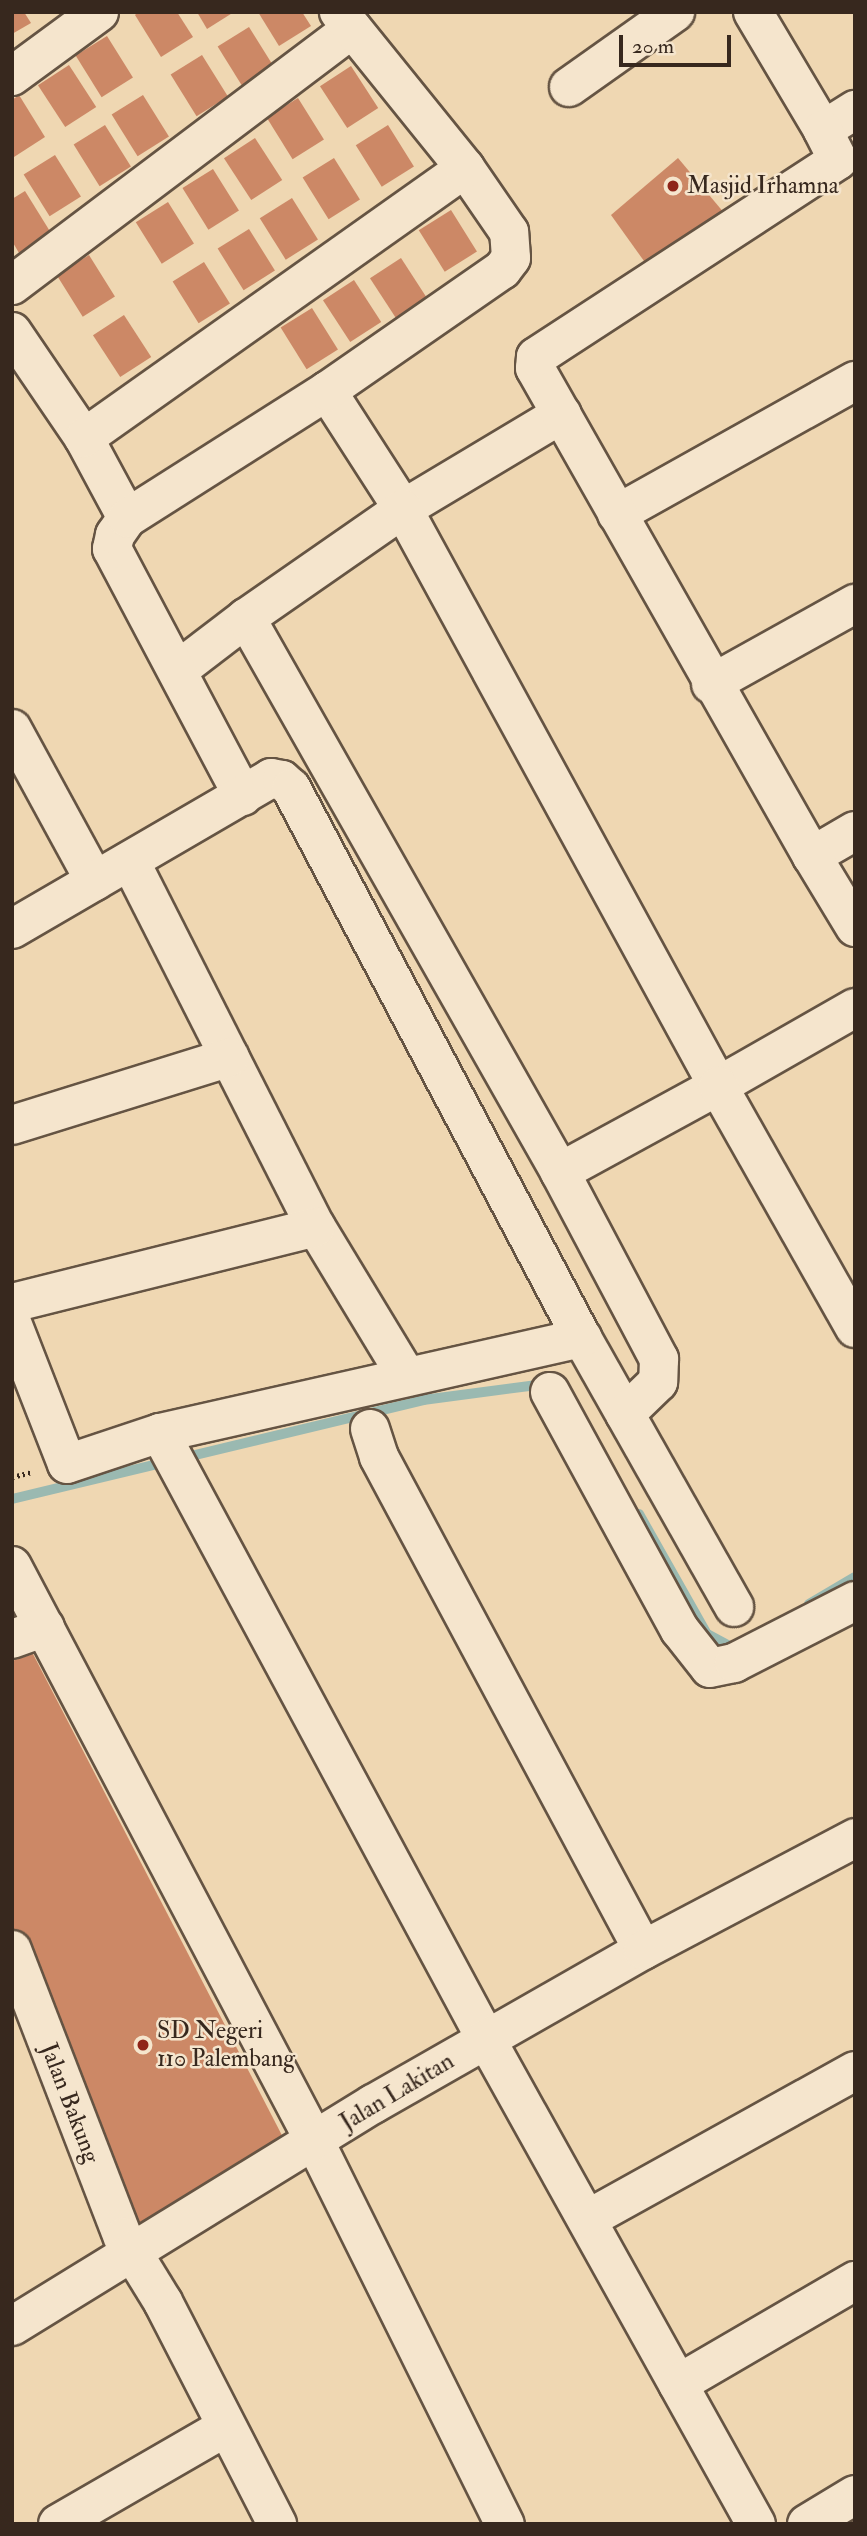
<!DOCTYPE html>
<style>
body{margin:0}
#map{position:relative;width:867px;height:2536px;overflow:hidden;background:#efd7b2;font-family:"IM FELL Double Pica",serif}
div>[style]{position:absolute}
[style*='--x']{left:calc(var(--x)*1px);top:calc(var(--y)*1px);width:calc(var(--w)*1px);rotate:calc(var(--a)*1deg)}
.stream>*{height:10px;margin:-5px;padding:0 5px;transform-origin:5px;border-radius:5px;background:#9ab9b1}
.building>*{inset:0;background:#c86;transform-origin:0 0}
.path>*{height:4.5px;margin-top:-2.25px;transform-origin:0;background:repeating-linear-gradient(90deg,#37281e 0 2px,transparent 0 5.5px)}
.roads{filter:drop-shadow(2px 0 #655443) drop-shadow(-2px 0 #655443) drop-shadow(0 2px #655443) drop-shadow(0 -2px #655443)}
.minor>*{height:38px;margin:-19px;padding:0 19px;transform-origin:19px;border-radius:19px;background:#f5e5cd}
.dots>*{width:19px;height:19px;translate:-50% -50%;box-sizing:border-box;border:4px solid #f5e5cd;border-radius:50%}
span{translate:-50% -50%;white-space:nowrap;text-align:center;line-height:1.15;-webkit-text-stroke:5px #f5e5cd;paint-order:stroke}
.poi-label{font-size:24px;color:#37281e}
.left{translate:0 -50%;text-align:left}
.street-label{font-size:24px;color:#37281e}
.frame{position:absolute;inset:0;border:14px solid #37281e;pointer-events:none}
.scale{position:absolute;left:619px;top:35px;width:112px;height:32px;box-sizing:border-box;border:4px solid #37281e;border-top:0;padding-left:9px;font-size:21px;line-height:24px;white-space:nowrap;color:#37281e;-webkit-text-stroke:5px #f5e5cd;paint-order:stroke}
</style>
<div id="map">
<div class="stream">
<div style="--x:12;--y:1499;--w:423;--a:-13.5"></div>
<div style="--x:423;--y:1400;--w:123;--a:-7.5"></div>
<div style="--x:639;--y:1514;--w:138;--a:60.5"></div>
<div style="--x:707;--y:1634;--w:30;--a:28"></div>
<div style="--x:733;--y:1648;--w:5;--a:-22"></div>
<div style="--x:809;--y:1604;--w:53;--a:-30.4"></div>
</div>
<div class="building">
<div style="clip-path:polygon(12px 12px,24px 12px,31px 23px,12px 34px)"></div>
<div style="clip-path:polygon(138px 12px,177px 12px,193px 37px,161px 57px,135px 15px)"></div>
<div style="clip-path:polygon(197px 12px,234px 12px,207px 29px)"></div>
<div style="clip-path:polygon(258px 12px,302px 12px,311px 26px,279px 46px)"></div>
<div style="left:249px;top:27px;width:49px;height:37px;rotate:58deg"></div>
<div style="left:107px;top:36px;width:49px;height:37px;rotate:58deg"></div>
<div style="left:202px;top:55px;width:49px;height:37px;rotate:58deg"></div>
<div style="left:69px;top:65px;width:50px;height:37px;rotate:57deg"></div>
<div style="left:351px;top:66px;width:50px;height:37px;rotate:57deg"></div>
<div style="clip-path:polygon(19px 95px,45px 137px,14px 157px,12px 100px)"></div>
<div style="left:143px;top:95px;width:49px;height:37px;rotate:58deg"></div>
<div style="left:298px;top:98px;width:49px;height:37px;rotate:58deg"></div>
<div style="left:105px;top:125px;width:49px;height:37px;rotate:58deg"></div>
<div style="left:388px;top:125px;width:49px;height:38px;rotate:58deg"></div>
<div style="left:255px;top:138px;width:50px;height:37px;rotate:57deg"></div>
<div style="left:55px;top:155px;width:49px;height:37px;rotate:58deg"></div>
<div style="left:334px;top:158px;width:49px;height:37px;rotate:58deg"></div>
<div style="clip-path:polygon(678px 158px,725px 214px,649px 268px,611px 215px)"></div>
<div style="left:213px;top:169px;width:49px;height:36px;rotate:58deg"></div>
<div style="clip-path:polygon(25px 191px,51px 233px,19px 253px,12px 241px,12px 199px)"></div>
<div style="left:292px;top:198px;width:49px;height:38px;rotate:58deg"></div>
<div style="left:168px;top:202px;width:49px;height:38px;rotate:58deg"></div>
<div style="left:451px;top:210px;width:49px;height:38px;rotate:58deg"></div>
<div style="left:249px;top:229px;width:49px;height:37px;rotate:58deg"></div>
<div style="left:89px;top:255px;width:49px;height:38px;rotate:58deg"></div>
<div style="left:401px;top:258px;width:50px;height:37px;rotate:57deg"></div>
<div style="left:204px;top:262px;width:49px;height:37px;rotate:58deg"></div>
<div style="left:354px;top:280px;width:50px;height:37px;rotate:57deg"></div>
<div style="left:312px;top:308px;width:49px;height:37px;rotate:58deg"></div>
<div style="left:124px;top:315px;width:50px;height:37px;rotate:57deg"></div>
<div style="clip-path:polygon(33px 1654px,288px 2147px,127px 2238px,12px 1942px,12px 1661px)"></div>
</div>
<div class="path">
<div style="--x:12;--y:1477;--w:21;--a:-14"></div>
</div>
<div class="roads">
<div class="minor">
<div style="--x:753;--y:12;--w:137;--a:59.3"></div>
<div style="--x:823;--y:130;--w:38;--a:-32"></div>
<div style="--x:12;--y:76;--w:108;--a:-36.3"></div>
<div style="--x:569;--y:87;--w:130;--a:-35.3"></div>
<div style="--x:12;--y:285;--w:426;--a:-37"></div>
<div style="--x:12;--y:332;--w:128;--a:55.8"></div>
<div style="--x:84;--y:438;--w:91;--a:61.7"></div>
<div style="--x:327;--y:391;--w:140;--a:57.2"></div>
<div style="--x:403;--y:509;--w:185;--a:-30.9"></div>
<div style="--x:84;--y:438;--w:467;--a:-35.3"></div>
<div style="--x:617;--y:514;--w:273;--a:-29.2"></div>
<div style="--x:178;--y:670;--w:86;--a:-37.4"></div>
<div style="--x:711;--y:684;--w:165;--a:-29.1"></div>
<div style="--x:12;--y:729;--w:173;--a:61.4"></div>
<div style="--x:243;--y:796;--w:280;--a:-117.9"></div>
<div style="--x:112;--y:549;--w:14;--a:-78"></div>
<div style="--x:115;--y:535;--w:21;--a:-55"></div>
<div style="--x:127;--y:518;--w:237;--a:-32.4"></div>
<div style="--x:327;--y:391;--w:213;--a:-34.7"></div>
<div style="--x:502;--y:270;--w:15;--a:-53"></div>
<div style="--x:511;--y:258;--w:26;--a:-94"></div>
<div style="--x:509;--y:232;--w:78;--a:-124.5"></div>
<div style="--x:465;--y:168;--w:201;--a:-128.9"></div>
<div style="--x:855;--y:831;--w:50;--a:149.8"></div>
<div style="--x:812;--y:856;--w:83;--a:58.8"></div>
<div style="--x:812;--y:856;--w:561;--a:-119.58"></div>
<div style="--x:535;--y:368;--w:11;--a:-85"></div>
<div style="--x:536;--y:357;--w:361;--a:-33.1"></div>
<div style="--x:838;--y:160;--w:34;--a:-117"></div>
<div style="--x:130;--y:861;--w:411;--a:63.1"></div>
<div style="--x:316;--y:1227;--w:175;--a:58.8"></div>
<div style="--x:12;--y:929;--w:300;--a:-30.2"></div>
<div style="--x:271;--y:778;--w:11;--a:10"></div>
<div style="--x:282;--y:780;--w:12;--a:42"></div>
<div style="--x:291;--y:788;--w:622;--a:62.12"></div>
<div style="--x:582;--y:1338;--w:309;--a:60.5"></div>
<div style="--x:855;--y:1008;--w:158;--a:150.3"></div>
<div style="--x:718;--y:1086;--w:180;--a:151.4"></div>
<div style="--x:560;--y:1172;--w:637;--a:-119.54"></div>
<div style="--x:246;--y:618;--w:191;--a:-34.8"></div>
<div style="--x:403;--y:509;--w:657;--a:61.37"></div>
<div style="--x:718;--y:1086;--w:278;--a:60.5"></div>
<div style="--x:12;--y:1125;--w:228;--a:-17.3"></div>
<div style="--x:560;--y:1172;--w:212;--a:62.1"></div>
<div style="--x:659;--y:1359;--w:23;--a:92"></div>
<div style="--x:658;--y:1382;--w:46;--a:135.9"></div>
<div style="--x:12;--y:1303;--w:313;--a:-14"></div>
<div style="--x:12;--y:1323;--w:151;--a:68.7"></div>
<div style="--x:67;--y:1464;--w:98;--a:-18.4"></div>
<div style="--x:160;--y:1433;--w:433;--a:-12.7"></div>
<div style="--x:550;--y:1392;--w:271;--a:61.4"></div>
<div style="--x:680;--y:1630;--w:48;--a:51.7"></div>
<div style="--x:710;--y:1668;--w:25;--a:-12"></div>
<div style="--x:734;--y:1663;--w:136;--a:-27.1"></div>
<div style="--x:370;--y:1429;--w:29;--a:72"></div>
<div style="--x:379;--y:1457;--w:559;--a:61.83"></div>
<div style="--x:160;--y:1433;--w:688;--a:61.72"></div>
<div style="--x:486;--y:2039;--w:555;--a:60.9"></div>
<div style="--x:12;--y:1566;--w:651;--a:62.25"></div>
<div style="--x:315;--y:2142;--w:427;--a:63.6"></div>
<div style="--x:12;--y:1639;--w:35;--a:-20"></div>
<div style="--x:12;--y:1950;--w:308;--a:68.9"></div>
<div style="--x:123;--y:2237;--w:76;--a:58.4"></div>
<div style="--x:163;--y:2302;--w:250;--a:62.8"></div>
<div style="--x:588;--y:2219;--w:305;--a:-29"></div>
<div style="--x:12;--y:2326;--w:424;--a:-31.6"></div>
<div style="--x:373;--y:2104;--w:311;--a:-29.7"></div>
<div style="--x:643;--y:1950;--w:240;--a:-27.8"></div>
<div style="--x:678;--y:2384;--w:205;--a:-30.2"></div>
<div style="--x:58;--y:2524;--w:194;--a:-30"></div>
<div style="--x:807;--y:2524;--w:56;--a:-31.1"></div>
</div>
</div>
<div class="dots">
<div style="left:673px;top:186px;background:#8f2418"></div>
<div style="left:143px;top:2045px;background:#8f2418"></div>
</div>
<div class="poi-label">
<span class="left" style="left:687px;top:186px">Masjid Irhamna</span>
<span class="left" style="left:157px;top:2045px">SD Negeri<br>110 Palembang</span>
</div>
<div class="street-label">
<span style="left:397px;top:2092px;rotate:-31deg">Jalan Lakitan</span>
<span style="left:70px;top:2103px;rotate:69deg">Jalan Bakung</span>
</div>
<div class="frame"></div>
<div class="scale">20 m</div>
</div>
